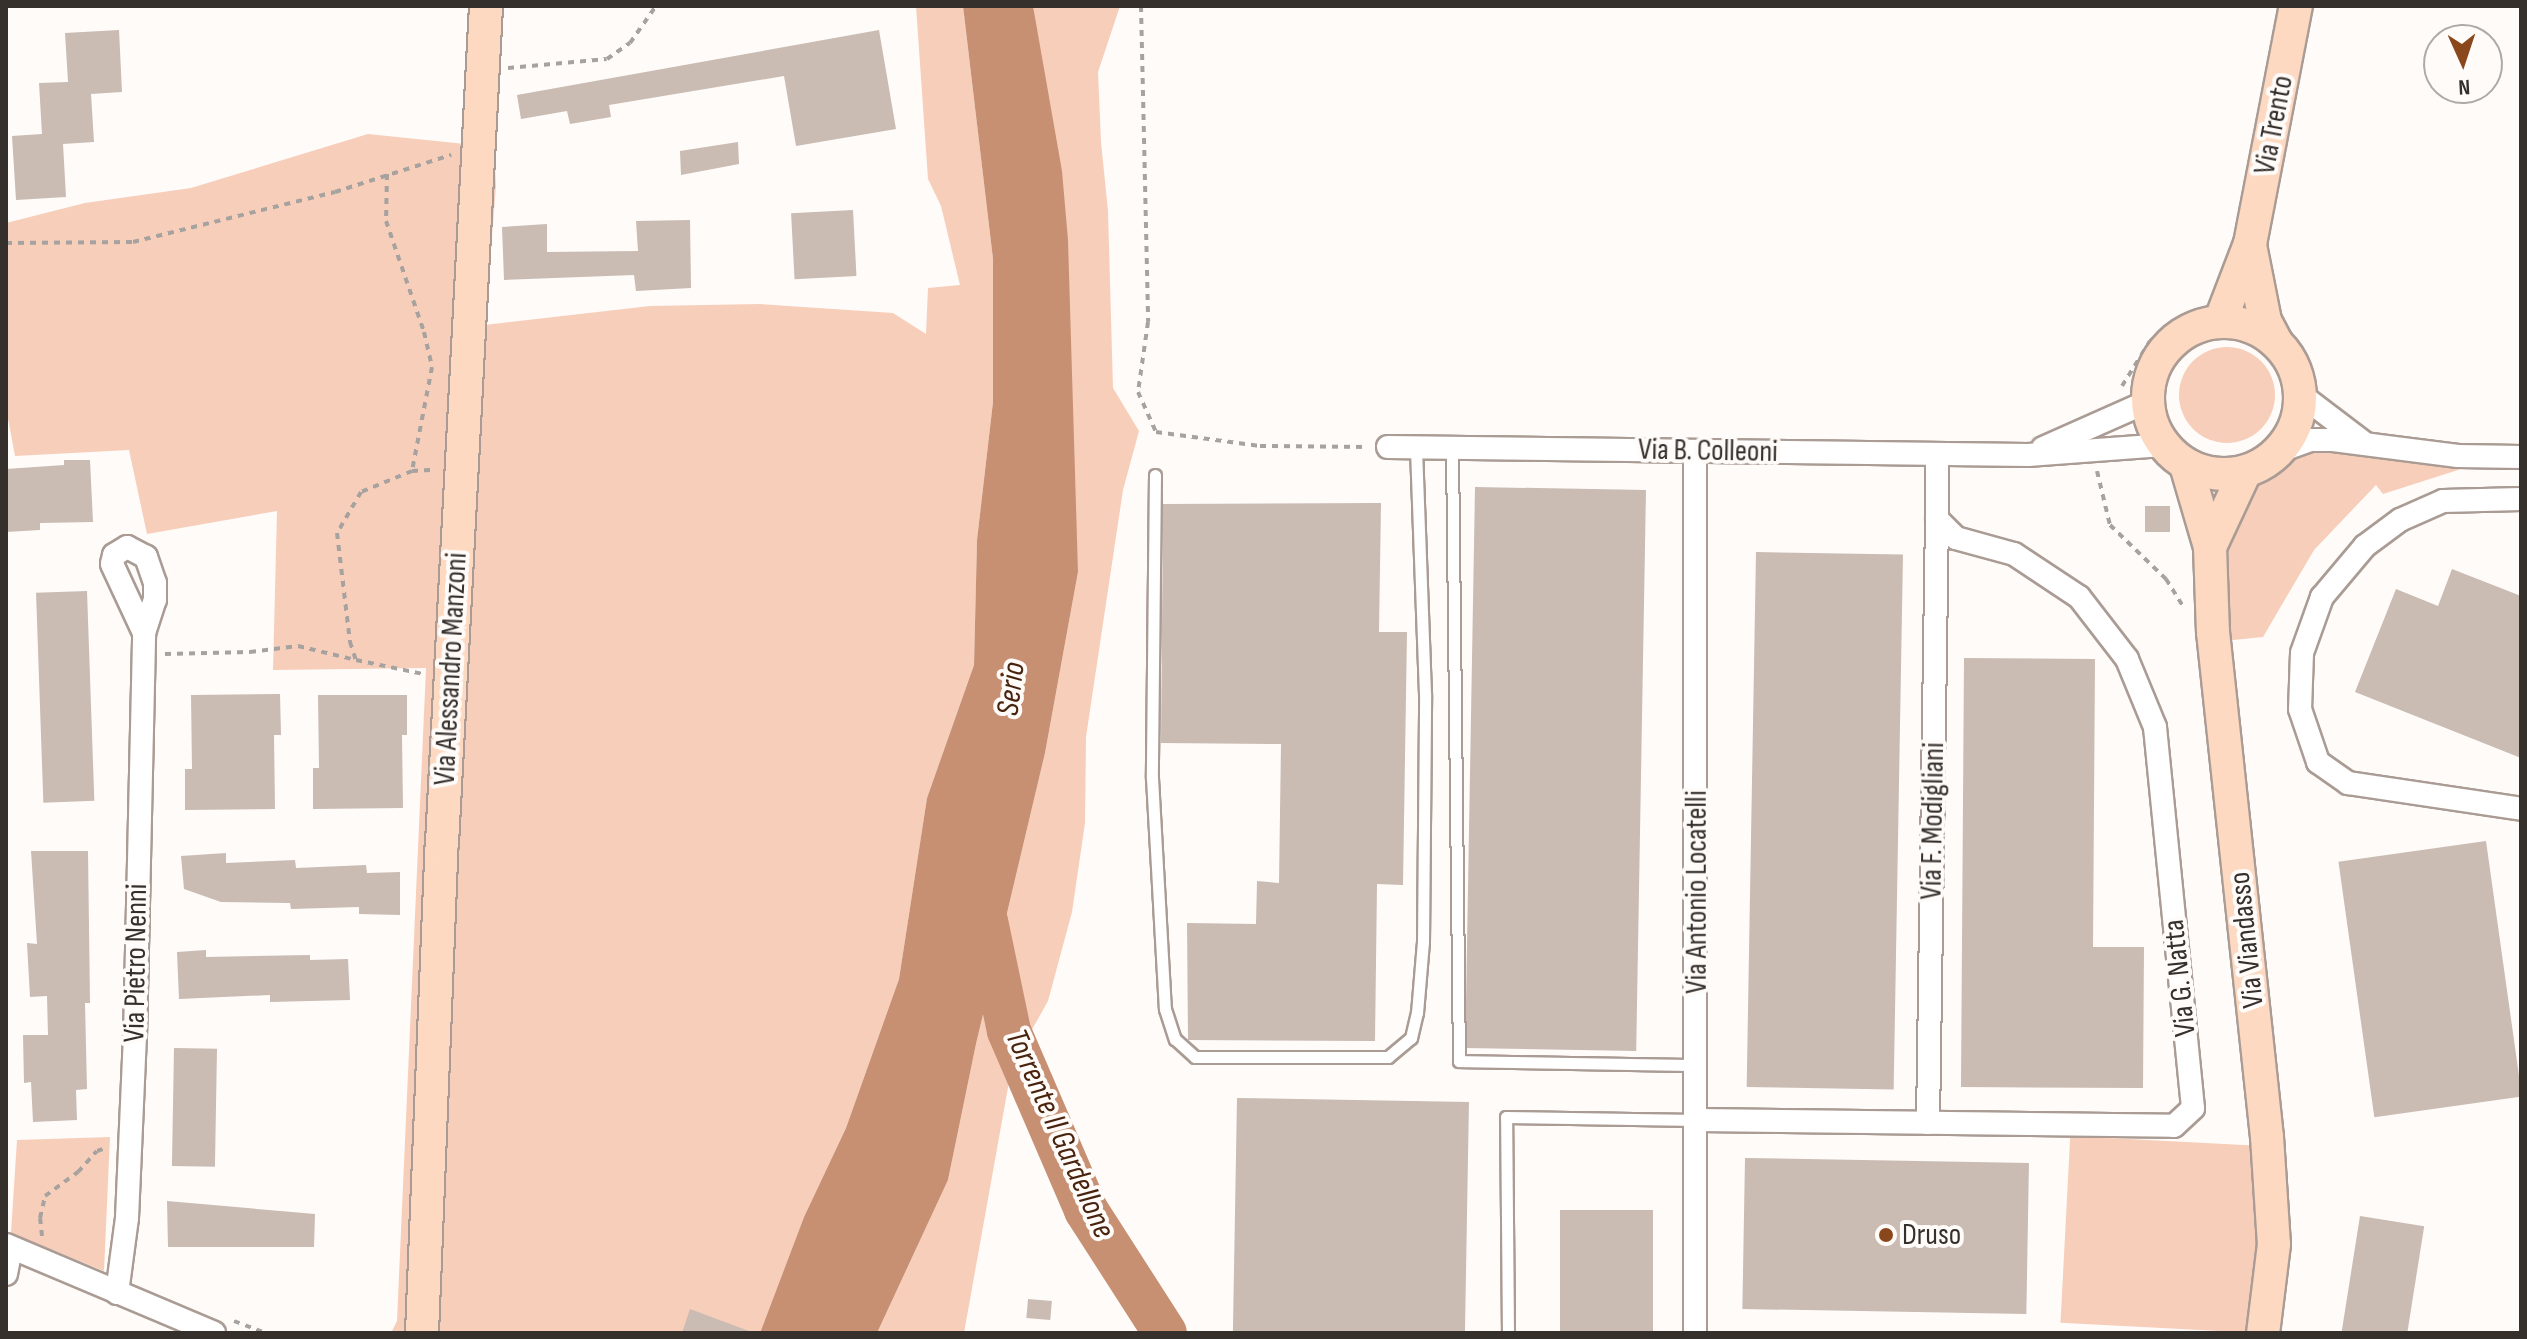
<!DOCTYPE html>
<style>
body{margin:0}
#map{position:relative;width:2527px;height:1339px;overflow:hidden;background:#fefbf9;font-family:"Sofia Sans Condensed",sans-serif}
div>[style]{position:absolute}
[style*='--x']{left:calc(var(--x)*1px);top:calc(var(--y)*1px);width:calc(var(--w)*1px);rotate:calc(var(--a)*1deg)}
.green>*{inset:0;background:#f7ceb9;transform-origin:0 0}
.round{border-radius:50%}
.water>*{inset:0;background:#c79073}
.river>*{height:44px;margin:-22px;padding:0 22px;transform-origin:22px;border-radius:22px;background:#c79073}
.building>*{inset:0;background:#cabbb3;transform-origin:0 0}
.path>*{height:4px;margin-top:-2px;transform-origin:0;background:repeating-linear-gradient(90deg,#a6a29f 0 6px,transparent 0 12px)}
.roads{filter:drop-shadow(2px 0 #aa9c94) drop-shadow(-2px 0 #aa9c94) drop-shadow(0 2px #aa9c94) drop-shadow(0 -2px #aa9c94)}
.lane>*{height:11px;margin:-5.5px;padding:0 5.5px;transform-origin:5.5px;border-radius:5.5px;background:#fff}
.street>*{height:22px;margin:-11px;padding:0 11px;transform-origin:11px;border-radius:11px;background:#fff}
.secondary>*{height:32px;margin:-16px;padding:0 16px;transform-origin:16px;border-radius:16px;background:#fdd9c2}
.secondary>.ring{margin:-16px;padding:0;box-sizing:content-box;background:none;border:32px solid #fdd9c2;border-radius:50%}
.dots>*{width:22px;height:22px;translate:-50% -50%;box-sizing:border-box;border:4px solid #fefbf9;border-radius:50%}
span{translate:-50% -50%;white-space:nowrap;text-align:center;line-height:1.15;-webkit-text-stroke:8px #fefbf9;paint-order:stroke}
.street-label{font-size:30px;color:#36302d}
.poi-label{font-size:30px;color:#36302d}
.left{translate:0 -50%;text-align:left}
.water-label{font-size:32px;color:#48230d;font-style:italic}
.frame{position:absolute;inset:0;border:8px solid #36302d;pointer-events:none}
.north{position:absolute;left:2423px;top:24px;width:80px;height:80px;box-sizing:border-box;background:#fefbf9;border:2px solid #aeaaa7;border-radius:50%;rotate:177deg;font-size:22px;font-weight:700;line-height:32px;text-align:center;color:#36302d}
.north::after{content:'';display:block;margin:auto;width:28px;height:36px;background:#8b471c;clip-path:polygon(50% 0,100% 100%,50% 72%,0 100%)}
</style>
<div id="map">
<div class="green">
<div style="clip-path:polygon(916px 6px,963px 6px,993px 259px,993px 402px,977px 540px,974px 665px,927px 798px,899px 979px,846px 1128px,804px 1217px,760px 1333px,391px 1333px,397px 1321px,426px 668px,273px 670px,277px 511px,147px 534px,129px 450px,15px 456px,6px 408px,6px 223px,85px 203px,191px 188px,368px 134px,494px 147px,496px 186px,485px 325px,650px 306px,760px 304px,893px 313px,926px 334px,928px 288px,960px 285px,941px 206px,928px 179px)"></div>
<div style="clip-path:polygon(1033px 6px,1120px 6px,1098px 72px,1101px 142px,1108px 211px,1113px 388px,1139px 431px,1123px 490px,1086px 737px,1085px 823px,1072px 912px,1048px 1001px,1012px 1065px,964px 1333px,877px 1333px,948px 1180px,976px 1044px,1045px 753px,1078px 572px)"></div>
<div class="round" style="left:2179px;top:347px;width:96px;height:96px"></div>
<div style="clip-path:polygon(2311px 443px,2389px 459px,2461px 469px,2383px 494px,2376px 485px,2314px 550px,2263px 637px,2223px 641px,2225px 549px,2258px 476px,2294px 447px)"></div>
<div style="clip-path:polygon(110px 1137px,104px 1271px,11px 1233px,17px 1140px)"></div>
<div style="left:2263px;top:1146px;width:187px;height:193px;rotate:93deg"></div>
</div>
<div class="water">
<div style="clip-path:polygon(963px 6px,1033px 6px,1062px 171px,1068px 240px,1078px 572px,1045px 753px,976px 1044px,948px 1180px,877px 1333px,760px 1333px,804px 1217px,846px 1128px,899px 979px,927px 798px,974px 665px,977px 540px,993px 402px,993px 259px)"></div>
</div>
<div class="river">
<div style="--x:986;--y:921;--w:112;--a:78.2"></div>
<div style="--x:1009;--y:1031;--w:195;--a:66.7"></div>
<div style="--x:1086;--y:1210;--w:146;--a:57.3"></div>
</div>
<div class="building">
<div style="clip-path:polygon(119px 30px,122px 92px,91px 94px,94px 142px,63px 144px,66px 197px,16px 200px,12px 136px,42px 134px,39px 83px,68px 82px,65px 33px)"></div>
<div style="clip-path:polygon(879px 30px,896px 129px,796px 146px,784px 76px,609px 105px,611px 117px,570px 124px,567px 111px,521px 119px,517px 95px)"></div>
<div style="clip-path:polygon(738px 142px,739px 164px,681px 175px,680px 151px)"></div>
<div style="left:853px;top:210px;width:66px;height:62px;rotate:87deg"></div>
<div style="clip-path:polygon(690px 220px,691px 288px,636px 291px,634px 275px,504px 280px,502px 227px,547px 224px,547px 252px,638px 251px,636px 221px)"></div>
<div style="clip-path:polygon(64px 460px,90px 460px,93px 522px,40px 523px,40px 530px,6px 532px,6px 469px,64px 465px)"></div>
<div style="left:1475px;top:487px;width:171px;height:561px;rotate:1deg"></div>
<div style="clip-path:polygon(1381px 503px,1379px 632px,1407px 632px,1403px 885px,1377px 884px,1375px 1041px,1188px 1040px,1187px 923px,1256px 924px,1257px 881px,1279px 883px,1281px 744px,1161px 743px,1163px 504px)"></div>
<div style="left:2170px;top:506px;width:26px;height:25px;rotate:90deg"></div>
<div style="left:1756px;top:552px;width:147px;height:535px;rotate:1deg"></div>
<div style="clip-path:polygon(2452px 569px,2521px 596px,2521px 758px,2355px 692px,2396px 589px,2438px 606px)"></div>
<div style="left:87px;top:591px;width:210px;height:51px;rotate:88deg"></div>
<div style="clip-path:polygon(1964px 658px,2095px 659px,2093px 947px,2144px 947px,2143px 1088px,1961px 1087px)"></div>
<div style="clip-path:polygon(280px 694px,281px 735px,274px 735px,275px 809px,185px 810px,185px 769px,192px 769px,191px 695px)"></div>
<div style="clip-path:polygon(318px 695px,407px 695px,407px 735px,402px 735px,403px 808px,313px 809px,313px 768px,319px 768px)"></div>
<div style="left:2486px;top:841px;width:258px;height:149px;rotate:82deg"></div>
<div style="clip-path:polygon(31px 851px,88px 851px,90px 1003px,85px 1003px,87px 1089px,76px 1090px,77px 1120px,33px 1122px,31px 1082px,24px 1083px,23px 1035px,48px 1035px,47px 996px,30px 997px,27px 943px,37px 944px)"></div>
<div style="clip-path:polygon(226px 853px,226px 863px,295px 860px,296px 868px,366px 865px,367px 873px,400px 872px,400px 915px,359px 914px,359px 907px,291px 909px,290px 903px,221px 902px,184px 889px,181px 856px)"></div>
<div style="clip-path:polygon(206px 950px,206px 957px,310px 955px,310px 960px,348px 959px,350px 1000px,270px 1002px,270px 995px,179px 999px,177px 952px)"></div>
<div style="left:174px;top:1048px;width:43px;height:118px;rotate:1deg"></div>
<div style="left:1237px;top:1098px;width:232px;height:235px;rotate:1deg"></div>
<div style="left:1745px;top:1158px;width:284px;height:151px;rotate:1deg"></div>
<div style="clip-path:polygon(167px 1201px,315px 1214px,314px 1247px,168px 1247px)"></div>
<div style="left:1560px;top:1210px;width:93px;height:123px"></div>
<div style="left:2360px;top:1216px;width:65px;height:119px;rotate:9deg"></div>
<div style="left:1028px;top:1299px;width:24px;height:19px;rotate:5deg"></div>
<div style="clip-path:polygon(690px 1309px,749px 1331px,749px 1333px,682px 1333px)"></div>
</div>
<div class="path">
<div style="--x:1141;--y:6;--w:316;--a:88.7"></div>
<div style="--x:1148;--y:322;--w:71;--a:98.1"></div>
<div style="--x:1138;--y:392;--w:44;--a:65.8"></div>
<div style="--x:1156;--y:432;--w:105;--a:7.7"></div>
<div style="--x:1260;--y:446;--w:108;--a:0.5"></div>
<div style="--x:508;--y:68;--w:99;--a:-5.2"></div>
<div style="--x:607;--y:59;--w:28;--a:-35"></div>
<div style="--x:630;--y:43;--w:45;--a:-54.9"></div>
<div style="--x:387;--y:174;--w:47;--a:91.2"></div>
<div style="--x:386;--y:221;--w:117;--a:71.1"></div>
<div style="--x:424;--y:332;--w:36;--a:77"></div>
<div style="--x:432;--y:367;--w:106;--a:100.9"></div>
<div style="--x:412;--y:471;--w:55;--a:157.6"></div>
<div style="--x:361;--y:492;--w:48;--a:120.3"></div>
<div style="--x:337;--y:533;--w:110;--a:83.2"></div>
<div style="--x:350;--y:642;--w:19;--a:72"></div>
<div style="--x:356;--y:660;--w:68;--a:11.8"></div>
<div style="--x:6;--y:243;--w:127;--a:-0.5"></div>
<div style="--x:133;--y:242;--w:208;--a:-13.9"></div>
<div style="--x:335;--y:192;--w:122;--a:-17.7"></div>
<div style="--x:2122;--y:386;--w:53;--a:-58.1"></div>
<div style="--x:2150;--y:341;--w:50;--a:-32.7"></div>
<div style="--x:412;--y:471;--w:22;--a:-3"></div>
<div style="--x:2097;--y:471;--w:56;--a:76.5"></div>
<div style="--x:2110;--y:525;--w:78;--a:44"></div>
<div style="--x:2166;--y:579;--w:31;--a:58"></div>
<div style="--x:165;--y:654;--w:85;--a:-1.3"></div>
<div style="--x:250;--y:652;--w:48;--a:-7.1"></div>
<div style="--x:298;--y:646;--w:60;--a:13.6"></div>
<div style="--x:42;--y:1236;--w:18;--a:-96"></div>
<div style="--x:40;--y:1218;--w:23;--a:-77"></div>
<div style="--x:45;--y:1196;--w:41;--a:-36"></div>
<div style="--x:78;--y:1172;--w:28;--a:-48"></div>
<div style="--x:97;--y:1151;--w:9;--a:-18"></div>
<div style="--x:234;--y:1321;--w:34;--a:21"></div>
</div>
<div class="roads">
<div class="lane">
<div style="--x:1452;--y:448;--w:613;--a:89.35"></div>
<div style="--x:1459;--y:1061;--w:239;--a:1"></div>
<div style="--x:1155;--y:475;--w:303;--a:90.6"></div>
<div style="--x:1152;--y:778;--w:231;--a:86.8"></div>
<div style="--x:1165;--y:1009;--w:32;--a:72"></div>
<div style="--x:1175;--y:1039;--w:27;--a:42"></div>
<div style="--x:1195;--y:1057;--w:193;--a:0"></div>
<div style="--x:1388;--y:1057;--w:30;--a:-40"></div>
<div style="--x:1411;--y:1038;--w:26;--a:-77"></div>
<div style="--x:1417;--y:1013;--w:71;--a:-85.2"></div>
<div style="--x:1423;--y:942;--w:248;--a:-89.5"></div>
<div style="--x:1425;--y:694;--w:247;--a:-92.1"></div>
<div style="--x:1508;--y:1333;--w:216;--a:-90.5"></div>
<div style="--x:1506;--y:1117;--w:191;--a:0.9"></div>
</div>
<div class="street">
<div style="--x:2301;--y:395;--w:78;--a:37.2"></div>
<div style="--x:1388;--y:447;--w:640;--a:0.72"></div>
<div style="--x:2028;--y:455;--w:135;--a:-4.2"></div>
<div style="--x:2043;--y:448;--w:114;--a:-23.9"></div>
<div style="--x:2280;--y:451;--w:32;--a:-20"></div>
<div style="--x:2310;--y:440;--w:23;--a:0"></div>
<div style="--x:2333;--y:440;--w:126;--a:7.3"></div>
<div style="--x:2458;--y:456;--w:63;--a:0.9"></div>
<div style="--x:2521;--y:499;--w:78;--a:178.5"></div>
<div style="--x:2443;--y:501;--w:47;--a:156.2"></div>
<div style="--x:2400;--y:520;--w:44;--a:143.4"></div>
<div style="--x:2365;--y:546;--w:67;--a:130.1"></div>
<div style="--x:2322;--y:597;--w:59;--a:109.7"></div>
<div style="--x:2302;--y:653;--w:56;--a:92"></div>
<div style="--x:2300;--y:709;--w:56;--a:71.2"></div>
<div style="--x:2318;--y:762;--w:37;--a:35"></div>
<div style="--x:2348;--y:783;--w:175;--a:8.5"></div>
<div style="--x:1698;--y:1120;--w:476;--a:0.7"></div>
<div style="--x:2174;--y:1126;--w:26;--a:-43"></div>
<div style="--x:2193;--y:1108;--w:383;--a:-95.7"></div>
<div style="--x:2155;--y:727;--w:74;--a:-112.4"></div>
<div style="--x:2127;--y:659;--w:78;--a:-127.7"></div>
<div style="--x:2079;--y:597;--w:78;--a:-146.5"></div>
<div style="--x:2014;--y:554;--w:60;--a:-164.6"></div>
<div style="--x:1956;--y:538;--w:27;--a:-135"></div>
<div style="--x:1937;--y:519;--w:65;--a:-90"></div>
<div style="--x:1928;--y:1123;--w:604;--a:-89.15"></div>
<div style="--x:6;--y:1245;--w:226;--a:22.9"></div>
<div style="--x:6;--y:1274;--w:26;--a:-79"></div>
<div style="--x:117;--y:1293;--w:76;--a:-82.4"></div>
<div style="--x:127;--y:1218;--w:181;--a:-87.5"></div>
<div style="--x:135;--y:1037;--w:404;--a:-88.7"></div>
<div style="--x:144;--y:633;--w:35;--a:-72"></div>
<div style="--x:155;--y:600;--w:17;--a:-90"></div>
<div style="--x:155;--y:583;--w:28;--a:-109"></div>
<div style="--x:146;--y:557;--w:21;--a:-152"></div>
<div style="--x:127;--y:547;--w:15;--a:148"></div>
<div style="--x:114;--y:555;--w:9;--a:103"></div>
<div style="--x:112;--y:564;--w:76;--a:65.1"></div>
<div style="--x:1695;--y:1333;--w:882;--a:-90"></div>
</div>
<div class="secondary">
<div style="--x:2250;--y:245;--w:77;--a:78.8"></div>
<div style="--x:2265;--y:321;--w:24;--a:62"></div>
<div class="ring" style="left:2148px;top:322px;width:120px;height:120px"></div>
<div style="--x:2220;--y:322;--w:84;--a:-69"></div>
<div style="--x:2250;--y:244;--w:242;--a:-79.1"></div>
<div style="--x:2186;--y:465;--w:85;--a:73.7"></div>
<div style="--x:2210;--y:547;--w:85;--a:88"></div>
<div style="--x:2213;--y:632;--w:508;--a:83.9"></div>
<div style="--x:2267;--y:1137;--w:107;--a:86.3"></div>
<div style="--x:2274;--y:1244;--w:90;--a:97"></div>
<div style="--x:2210;--y:547;--w:83;--a:-65"></div>
<div style="--x:422;--y:1333;--w:490;--a:-87.7"></div>
<div style="--x:442;--y:843;--w:838;--a:-86.99"></div>
</div>
</div>
<div class="dots">
<div style="left:1886px;top:1235px;background:#8b471c"></div>
</div>
<div class="street-label">
<span style="left:2274px;top:125px;rotate:-79deg">Via Trento</span>
<span style="left:1708px;top:451px;rotate:1deg">Via B. Colleoni</span>
<span style="left:451px;top:669px;rotate:-87deg">Via Alessandro Manzoni</span>
<span style="left:1933px;top:821px;rotate:-89deg">Via F. Modigliani</span>
<span style="left:1697px;top:892px;rotate:-90deg">Via Antonio Locatelli</span>
<span style="left:2247px;top:940px;rotate:-96deg">Via Viandasso</span>
<span style="left:136px;top:963px;rotate:-89deg">Via Pietro Nenni</span>
<span style="left:2180px;top:978px;rotate:-96deg">Via G. Natta</span>
</div>
<div class="poi-label">
<span class="left" style="left:1902px;top:1235px">Druso</span>
</div>
<div class="water-label">
<span style="left:1012px;top:689px;rotate:-83deg">Serio</span>
<span style="left:1059px;top:1134px;rotate:66deg">Torrente Il Gardellone</span>
</div>
<div class="frame"></div>
<div class="north">N</div>
</div>
